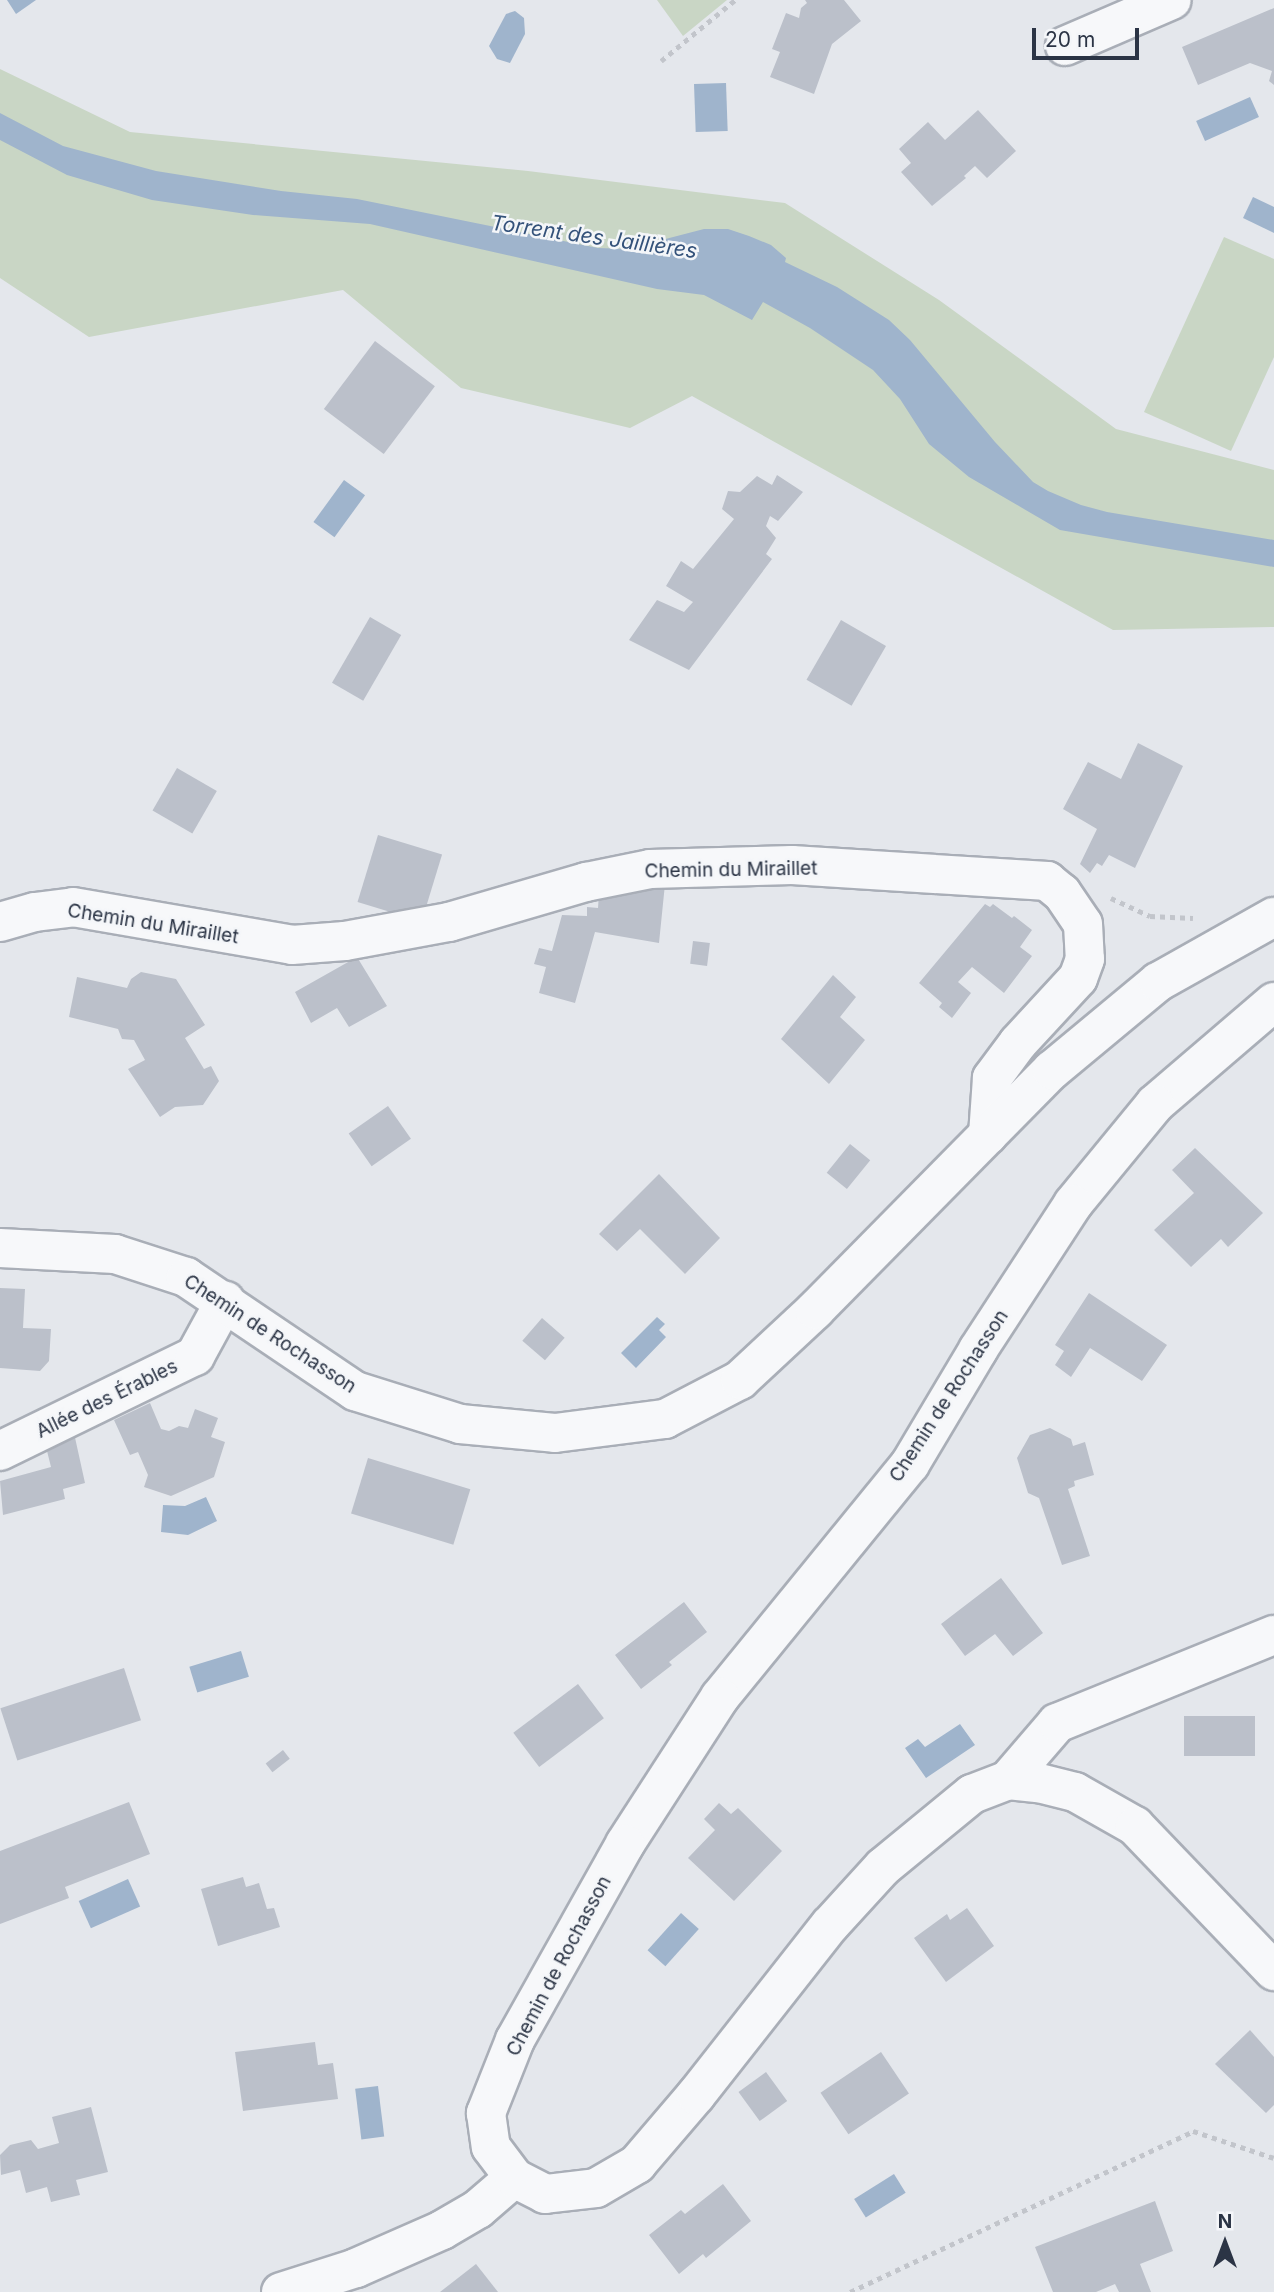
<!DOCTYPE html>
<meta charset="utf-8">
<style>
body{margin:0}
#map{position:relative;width:1274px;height:2292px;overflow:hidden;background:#e4e7ec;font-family:Inter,sans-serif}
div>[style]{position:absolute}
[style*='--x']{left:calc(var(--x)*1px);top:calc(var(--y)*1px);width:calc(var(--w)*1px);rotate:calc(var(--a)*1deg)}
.green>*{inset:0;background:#c9d6c5}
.water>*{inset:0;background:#9fb4cc;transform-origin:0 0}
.building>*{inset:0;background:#bbc0ca;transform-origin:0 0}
.path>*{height:4.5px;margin-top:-2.25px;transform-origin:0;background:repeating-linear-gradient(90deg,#c2c5cb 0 5px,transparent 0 10px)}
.roads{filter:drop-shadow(2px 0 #a9aeb7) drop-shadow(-2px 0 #a9aeb7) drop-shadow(0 2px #a9aeb7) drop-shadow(0 -2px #a9aeb7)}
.minor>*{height:38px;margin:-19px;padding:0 19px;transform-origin:19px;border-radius:19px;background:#f7f8fa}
.tertiary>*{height:38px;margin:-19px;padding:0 19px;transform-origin:19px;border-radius:19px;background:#f7f8fa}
span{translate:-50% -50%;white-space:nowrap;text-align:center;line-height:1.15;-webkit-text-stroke:5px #f4f6f9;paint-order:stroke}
.street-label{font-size:19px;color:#2b3445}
.water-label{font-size:21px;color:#34527a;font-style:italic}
.north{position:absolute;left:1190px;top:2208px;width:70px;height:70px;-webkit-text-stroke:5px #f4f6f9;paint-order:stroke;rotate:0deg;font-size:19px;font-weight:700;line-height:28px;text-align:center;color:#2b3445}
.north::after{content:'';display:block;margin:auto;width:24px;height:32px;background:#2b3445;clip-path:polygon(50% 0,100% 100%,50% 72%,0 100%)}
.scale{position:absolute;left:1032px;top:28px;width:107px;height:32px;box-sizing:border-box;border:4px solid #2b3445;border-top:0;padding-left:9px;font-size:21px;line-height:24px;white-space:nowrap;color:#2b3445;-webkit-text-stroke:5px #f4f6f9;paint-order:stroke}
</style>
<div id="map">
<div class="green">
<div style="clip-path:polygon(657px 0,727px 0,683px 36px)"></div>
<div style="clip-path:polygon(0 69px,130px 132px,528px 171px,785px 203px,939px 300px,1116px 429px,1274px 470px,1274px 627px,1113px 630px,692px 396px,630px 428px,461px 388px,343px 290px,89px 337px,0 278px)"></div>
<div style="clip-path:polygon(1224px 237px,1274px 259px,1274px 357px,1231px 451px,1144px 412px)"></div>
</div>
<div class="water">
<div style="clip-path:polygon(7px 0,36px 0,16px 14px)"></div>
<div style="clip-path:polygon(515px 11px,524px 18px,525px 34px,510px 63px,497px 59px,489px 46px,506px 14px)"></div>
<div style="left:726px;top:83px;width:48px;height:32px;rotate:88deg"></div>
<div style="left:1250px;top:97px;width:22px;height:59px;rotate:66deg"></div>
<div style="clip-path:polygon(0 113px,63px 146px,156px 171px,281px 191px,357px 199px,598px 248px,627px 249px,704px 229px,728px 229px,749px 236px,771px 245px,786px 258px,785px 262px,837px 287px,889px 320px,910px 340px,995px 442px,1033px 482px,1048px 491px,1081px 505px,1107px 512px,1274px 540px,1274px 567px,1060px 530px,969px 477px,929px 444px,900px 399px,873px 370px,810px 328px,763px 302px,752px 320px,704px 295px,657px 289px,370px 224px,253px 215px,152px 200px,67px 175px,0 140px)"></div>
<div style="clip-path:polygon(1253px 197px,1274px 207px,1274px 233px,1243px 218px)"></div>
<div style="left:344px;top:480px;width:26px;height:52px;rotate:36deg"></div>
<div style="clip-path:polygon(657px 1317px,665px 1324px,659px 1330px,666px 1337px,636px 1368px,621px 1353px)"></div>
<div style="clip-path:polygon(206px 1497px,217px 1521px,188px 1535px,161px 1532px,163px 1505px,185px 1506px)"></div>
<div style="left:241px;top:1651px;width:27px;height:54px;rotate:73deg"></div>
<div style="clip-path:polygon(960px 1724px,975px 1745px,926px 1778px,905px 1748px,918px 1739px,925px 1747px)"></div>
<div style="left:128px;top:1879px;width:30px;height:54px;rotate:66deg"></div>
<div style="left:681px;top:1913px;width:24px;height:50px;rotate:42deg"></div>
<div style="left:378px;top:2086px;width:51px;height:23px;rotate:83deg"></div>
<div style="left:894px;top:2174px;width:22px;height:47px;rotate:58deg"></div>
</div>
<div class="building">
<div style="clip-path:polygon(805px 0,844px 0,861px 21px,832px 44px,814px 94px,770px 77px,780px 52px,772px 49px,786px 13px,799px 18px,801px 8px,807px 3px)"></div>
<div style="clip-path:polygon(1274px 8px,1274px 85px,1269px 81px,1272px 71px,1250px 63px,1198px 85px,1182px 47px)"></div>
<div style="clip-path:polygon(978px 110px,1016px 151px,987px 178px,975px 166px,964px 176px,966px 178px,932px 206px,901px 172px,911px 163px,899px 149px,928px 122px,945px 140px)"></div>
<div style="left:375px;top:341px;width:75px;height:85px;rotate:37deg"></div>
<div style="clip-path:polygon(777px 475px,803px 492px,778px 521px,770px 516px,766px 526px,776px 538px,766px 554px,772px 559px,689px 670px,629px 640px,657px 600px,684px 612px,693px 602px,666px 586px,681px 561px,693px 569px,734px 519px,722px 509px,728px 491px,740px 492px,757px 476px,772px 485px)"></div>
<div style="left:370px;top:617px;width:36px;height:76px;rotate:30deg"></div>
<div style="left:841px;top:620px;width:52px;height:69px;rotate:30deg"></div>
<div style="clip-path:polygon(1138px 743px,1183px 766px,1135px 868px,1109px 855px,1102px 866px,1097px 863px,1090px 873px,1080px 864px,1097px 829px,1063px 809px,1088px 762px,1121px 779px)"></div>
<div style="left:177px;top:768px;width:46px;height:49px;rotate:30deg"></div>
<div style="left:378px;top:835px;width:67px;height:70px;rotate:17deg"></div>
<div style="clip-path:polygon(665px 884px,659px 943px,595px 932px,575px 1003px,539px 993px,546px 967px,534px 964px,539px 948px,552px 951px,562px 915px,587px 916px,587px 907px,598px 908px,599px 893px)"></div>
<div style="clip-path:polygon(985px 904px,990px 907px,993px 904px,1012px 918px,1014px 916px,1032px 930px,1020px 947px,1032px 956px,1004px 993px,972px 967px,958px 982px,971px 993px,952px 1018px,939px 1007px,942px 1003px,919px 983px)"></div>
<div style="left:693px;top:941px;width:17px;height:23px;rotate:7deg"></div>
<div style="clip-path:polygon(357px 957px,387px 1006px,349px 1027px,337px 1008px,311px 1023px,295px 992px)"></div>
<div style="clip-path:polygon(141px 972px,176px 979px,205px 1025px,185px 1038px,204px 1069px,211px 1066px,219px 1081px,203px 1105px,175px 1107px,160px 1117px,128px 1069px,145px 1060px,134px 1040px,122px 1039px,118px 1029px,69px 1017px,77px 977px,127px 988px,131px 979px)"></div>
<div style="clip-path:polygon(833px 975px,856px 997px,840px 1017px,865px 1040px,829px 1084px,781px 1039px)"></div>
<div style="left:388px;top:1106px;width:40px;height:48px;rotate:55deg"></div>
<div style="left:850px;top:1144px;width:26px;height:37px;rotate:39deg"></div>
<div style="clip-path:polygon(1195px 1148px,1263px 1213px,1228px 1247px,1221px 1239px,1191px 1267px,1154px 1230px,1194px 1193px,1172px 1170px)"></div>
<div style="clip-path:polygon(659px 1174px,720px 1238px,685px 1274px,640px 1229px,617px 1251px,599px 1234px)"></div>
<div style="clip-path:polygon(0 1288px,25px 1289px,23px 1328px,51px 1329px,49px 1361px,40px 1371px,0 1368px)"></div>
<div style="clip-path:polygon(1089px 1293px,1167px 1345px,1142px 1381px,1090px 1348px,1071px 1377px,1055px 1365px,1064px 1351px,1055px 1345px)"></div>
<div style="left:542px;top:1318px;width:30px;height:30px;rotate:41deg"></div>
<div style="clip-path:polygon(150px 1403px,161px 1429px,169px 1431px,179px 1426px,188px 1428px,195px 1409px,218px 1418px,211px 1437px,225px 1442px,214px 1477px,171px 1496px,144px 1487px,148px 1475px,138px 1452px,130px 1455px,114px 1420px)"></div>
<div style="clip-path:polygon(1050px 1428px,1071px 1439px,1073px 1446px,1085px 1442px,1094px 1475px,1074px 1481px,1075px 1486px,1068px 1489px,1090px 1556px,1062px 1565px,1039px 1498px,1028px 1493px,1017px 1458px,1030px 1435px)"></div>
<div style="clip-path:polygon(74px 1433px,85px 1483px,63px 1489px,65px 1499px,3px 1515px,0 1481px,51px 1467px,45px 1443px)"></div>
<div style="left:368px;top:1458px;width:107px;height:58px;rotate:17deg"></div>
<div style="clip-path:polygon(1001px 1578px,1043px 1633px,1013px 1656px,995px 1634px,965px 1656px,941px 1624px)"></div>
<div style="clip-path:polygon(684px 1602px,707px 1632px,669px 1662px,672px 1665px,641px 1689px,615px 1655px)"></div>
<div style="left:124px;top:1668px;width:55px;height:130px;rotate:72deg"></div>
<div style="left:578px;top:1684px;width:43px;height:81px;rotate:53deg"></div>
<div style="left:1255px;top:1716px;width:40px;height:71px;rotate:90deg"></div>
<div style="left:283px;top:1750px;width:11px;height:22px;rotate:52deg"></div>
<div style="clip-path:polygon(129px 1802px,150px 1854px,65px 1887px,69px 1898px,0 1924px,0 1851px)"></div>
<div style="clip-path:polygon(719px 1803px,731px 1814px,738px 1808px,782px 1851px,734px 1901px,688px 1858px,715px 1830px,704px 1819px)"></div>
<div style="clip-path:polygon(243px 1877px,246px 1887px,259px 1883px,267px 1909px,274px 1908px,280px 1927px,218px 1946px,201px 1889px)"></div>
<div style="clip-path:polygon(967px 1908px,994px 1946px,946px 1982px,914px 1938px,947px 1914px,950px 1920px)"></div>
<div style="clip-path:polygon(1250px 2030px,1274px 2057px,1274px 2105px,1266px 2113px,1215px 2064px)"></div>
<div style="clip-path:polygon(315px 2042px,318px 2065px,333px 2063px,338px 2099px,243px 2111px,235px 2052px)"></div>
<div style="left:881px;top:2052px;width:50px;height:73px;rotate:56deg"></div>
<div style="left:766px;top:2072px;width:36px;height:34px;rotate:54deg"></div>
<div style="clip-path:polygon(91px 2107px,108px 2172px,76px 2180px,80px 2195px,51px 2202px,47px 2187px,26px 2193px,20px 2170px,1px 2175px,0 2155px,10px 2145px,31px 2140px,38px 2149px,59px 2143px,52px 2117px)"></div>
<div style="clip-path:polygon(723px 2184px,751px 2221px,706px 2258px,703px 2254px,679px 2274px,649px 2235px,681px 2210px,685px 2214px)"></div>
<div style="clip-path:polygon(1155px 2201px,1173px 2251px,1140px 2264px,1151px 2292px,1119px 2292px,1115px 2284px,1096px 2292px,1053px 2292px,1035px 2247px)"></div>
<div style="clip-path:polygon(476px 2264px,498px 2292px,440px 2292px)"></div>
</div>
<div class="path">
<div style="--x:661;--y:61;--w:96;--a:-39.5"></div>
<div style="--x:1111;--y:898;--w:43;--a:24.8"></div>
<div style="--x:1150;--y:916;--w:43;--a:2.7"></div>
<div style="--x:850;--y:2292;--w:379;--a:-25.1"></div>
<div style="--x:1193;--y:2131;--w:85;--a:18.4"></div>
</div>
<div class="roads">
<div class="minor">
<div style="--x:1065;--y:46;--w:116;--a:-23.3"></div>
<div style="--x:0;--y:922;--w:36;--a:-16"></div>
<div style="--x:35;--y:912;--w:38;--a:-7"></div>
<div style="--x:73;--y:907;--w:222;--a:9.8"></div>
<div style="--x:292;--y:945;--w:53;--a:-4.3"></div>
<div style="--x:345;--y:941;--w:106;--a:-10.4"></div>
<div style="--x:449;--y:922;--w:143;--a:-16.3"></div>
<div style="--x:586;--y:882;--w:65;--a:-11.5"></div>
<div style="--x:650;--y:869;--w:142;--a:-1.6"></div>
<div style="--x:792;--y:865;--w:256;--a:3.6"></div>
<div style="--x:1047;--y:881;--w:19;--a:39"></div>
<div style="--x:1062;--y:893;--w:37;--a:56"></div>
<div style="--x:1083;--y:924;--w:35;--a:87"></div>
<div style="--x:1085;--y:959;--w:20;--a:110"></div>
<div style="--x:1078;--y:978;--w:88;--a:132.7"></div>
<div style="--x:1018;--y:1043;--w:44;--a:126.6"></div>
<div style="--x:992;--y:1078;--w:57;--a:94"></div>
<div style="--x:0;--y:1451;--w:217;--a:-26"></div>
<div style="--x:195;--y:1356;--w:63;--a:-61.4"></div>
<div style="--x:1008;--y:1780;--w:75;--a:-49.3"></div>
<div style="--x:1057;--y:1723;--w:234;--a:-22.1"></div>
<div style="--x:281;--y:2292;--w:79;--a:-17.7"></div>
<div style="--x:356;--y:2268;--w:94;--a:-23.8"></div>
<div style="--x:442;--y:2230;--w:42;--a:-30.3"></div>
<div style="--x:478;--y:2209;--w:48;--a:-40.7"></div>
</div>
<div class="tertiary">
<div style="--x:1274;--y:1002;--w:157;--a:139.4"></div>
<div style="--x:1155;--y:1104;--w:129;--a:129.4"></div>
<div style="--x:1073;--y:1204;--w:174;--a:123.1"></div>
<div style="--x:978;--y:1350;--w:133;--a:120.8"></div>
<div style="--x:910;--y:1464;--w:301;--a:129.2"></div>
<div style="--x:720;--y:1697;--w:175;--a:122.9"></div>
<div style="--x:625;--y:1844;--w:225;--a:119.3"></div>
<div style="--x:515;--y:2040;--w:79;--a:111.7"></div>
<div style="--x:486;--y:2113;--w:34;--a:82"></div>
<div style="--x:491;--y:2147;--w:39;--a:53"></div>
<div style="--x:514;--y:2178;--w:35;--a:27"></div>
<div style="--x:545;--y:2194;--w:51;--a:-6.7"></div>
<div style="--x:596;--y:2188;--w:48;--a:-30.3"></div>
<div style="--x:637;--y:2164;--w:91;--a:-49.5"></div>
<div style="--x:696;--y:2095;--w:216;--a:-51.8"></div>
<div style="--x:830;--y:1925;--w:79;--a:-47.6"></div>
<div style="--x:883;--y:1867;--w:115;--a:-39.4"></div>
<div style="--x:972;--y:1794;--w:39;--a:-21"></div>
<div style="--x:1008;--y:1780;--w:31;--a:6"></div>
<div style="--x:1039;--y:1783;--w:37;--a:14"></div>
<div style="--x:1075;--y:1792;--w:69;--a:29.5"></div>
<div style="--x:1135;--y:1826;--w:201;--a:46.2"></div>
<div style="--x:0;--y:1248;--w:115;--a:3"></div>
<div style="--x:115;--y:1254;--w:75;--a:17.9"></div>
<div style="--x:186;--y:1277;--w:204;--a:34"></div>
<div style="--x:355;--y:1391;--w:110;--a:17.4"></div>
<div style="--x:460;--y:1424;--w:95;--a:5.4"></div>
<div style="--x:555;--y:1433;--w:111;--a:-7.3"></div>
<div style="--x:665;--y:1419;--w:85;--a:-27.5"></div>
<div style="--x:740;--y:1380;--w:103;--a:-43"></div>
<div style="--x:815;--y:1310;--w:337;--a:-45.4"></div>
<div style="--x:1052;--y:1070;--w:138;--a:-39.7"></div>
<div style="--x:1158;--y:982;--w:133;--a:-29.3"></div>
</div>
</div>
<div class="street-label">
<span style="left:731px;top:870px;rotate:-1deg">Chemin du Miraillet</span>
<span style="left:153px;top:924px;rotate:9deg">Chemin du Miraillet</span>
<span style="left:270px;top:1334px;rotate:33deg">Chemin de Rochasson</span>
<span style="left:949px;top:1396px;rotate:-57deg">Chemin de Rochasson</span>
<span style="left:107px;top:1399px;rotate:-26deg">Allée des Érables</span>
<span style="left:559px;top:1966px;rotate:-62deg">Chemin de Rochasson</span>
</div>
<div class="water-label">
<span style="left:594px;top:237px;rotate:8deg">Torrent des Jaillières</span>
</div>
<div class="north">N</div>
<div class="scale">20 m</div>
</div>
